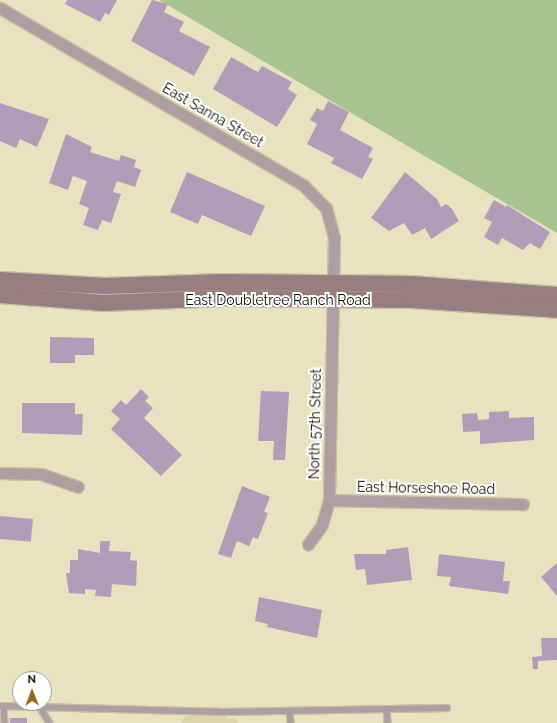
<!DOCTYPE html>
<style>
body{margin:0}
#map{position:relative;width:557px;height:723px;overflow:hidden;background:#e7e2c0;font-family:Raleway,sans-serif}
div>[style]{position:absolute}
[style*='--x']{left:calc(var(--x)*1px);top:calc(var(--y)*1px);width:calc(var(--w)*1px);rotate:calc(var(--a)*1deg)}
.built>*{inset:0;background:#dcd5ac}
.green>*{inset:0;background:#a6c390}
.building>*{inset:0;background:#b29db8;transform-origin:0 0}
.roads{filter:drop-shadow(1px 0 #c5c0a2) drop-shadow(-1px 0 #c5c0a2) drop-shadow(0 1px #c5c0a2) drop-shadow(0 -1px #c5c0a2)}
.service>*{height:5.5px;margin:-2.75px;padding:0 2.75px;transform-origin:2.75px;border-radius:2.75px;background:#af9ea1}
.minor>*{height:11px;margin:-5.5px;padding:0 5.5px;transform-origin:5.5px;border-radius:5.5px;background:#af9ea1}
.secondary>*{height:16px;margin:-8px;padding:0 8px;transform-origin:8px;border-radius:8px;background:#967e83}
span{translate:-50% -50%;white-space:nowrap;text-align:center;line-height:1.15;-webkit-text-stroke:4px #fff;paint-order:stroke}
.street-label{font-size:14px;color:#100e04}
.north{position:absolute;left:12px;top:671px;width:40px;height:40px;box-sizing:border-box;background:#fff;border:1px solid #9f9f9b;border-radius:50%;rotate:359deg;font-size:11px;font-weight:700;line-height:16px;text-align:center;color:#100e04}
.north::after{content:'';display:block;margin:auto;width:14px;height:18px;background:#99681b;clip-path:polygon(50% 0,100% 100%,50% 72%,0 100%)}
</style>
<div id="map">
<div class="built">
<div style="clip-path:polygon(221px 709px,228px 719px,235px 718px,238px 723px,181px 723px,189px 710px)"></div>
</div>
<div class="green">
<div style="clip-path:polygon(159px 0,557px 0,557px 233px,399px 141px)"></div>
</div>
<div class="building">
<div style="clip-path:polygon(67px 0,117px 0,109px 15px,105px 13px,100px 22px,65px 4px)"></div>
<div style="clip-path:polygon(152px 0,168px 4px,164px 12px,184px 22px,179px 31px,210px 47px,194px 76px,131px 41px)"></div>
<div style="clip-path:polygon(231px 57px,258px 72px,262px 66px,292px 82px,288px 89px,297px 95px,277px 127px,213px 89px)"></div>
<div style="clip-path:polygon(328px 101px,349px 112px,340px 130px,373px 148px,368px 157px,373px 159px,362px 179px,331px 163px,334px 158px,307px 144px,317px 124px,310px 120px,317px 108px,323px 111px)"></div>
<div style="clip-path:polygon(0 103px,49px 119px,37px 147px,20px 139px,16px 148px,0 141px)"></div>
<div style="clip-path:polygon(66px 134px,92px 147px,90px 152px,119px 161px,121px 155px,136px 160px,134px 167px,141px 170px,135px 187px,117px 181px,113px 192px,121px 194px,111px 223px,102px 220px,98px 230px,83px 225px,89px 208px,79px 204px,87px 181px,73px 176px,68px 190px,49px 183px)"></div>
<div style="clip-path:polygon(187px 172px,265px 206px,251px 236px,202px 215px,198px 224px,170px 212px)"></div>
<div style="clip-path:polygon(405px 172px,437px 199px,441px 207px,446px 204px,452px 209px,459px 221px,431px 239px,425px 228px,412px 235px,404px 223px,389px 231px,371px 218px)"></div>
<div style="clip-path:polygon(494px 200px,506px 207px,507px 205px,550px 232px,540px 249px,530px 243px,523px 250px,502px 238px,498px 245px,484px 237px,492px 222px,484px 218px)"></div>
<div style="clip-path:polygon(50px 337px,94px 338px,94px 355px,75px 355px,75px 363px,50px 363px)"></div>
<div style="clip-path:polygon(141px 389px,149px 397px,145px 401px,153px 408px,144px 418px,182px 455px,161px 476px,111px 429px,120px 419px,111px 411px,121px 400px,126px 405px)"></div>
<div style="clip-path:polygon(261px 391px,289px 392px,285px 460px,273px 460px,274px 441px,258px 441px)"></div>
<div style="clip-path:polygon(22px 403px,75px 403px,75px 414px,83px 414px,82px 435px,22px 433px)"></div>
<div style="clip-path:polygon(509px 411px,509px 418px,534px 417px,534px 440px,480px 444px,480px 431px,463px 432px,462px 414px,477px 413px,478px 420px,489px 419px,489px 412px)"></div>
<div style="clip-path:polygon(242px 486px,270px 497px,264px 512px,268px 513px,258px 539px,253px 537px,249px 546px,237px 541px,231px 558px,218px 554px)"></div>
<div style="left:0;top:516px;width:33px;height:23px;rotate:5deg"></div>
<div style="clip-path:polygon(100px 541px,110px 541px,109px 551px,131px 552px,130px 560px,137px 561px,136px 586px,112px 584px,111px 597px,95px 596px,96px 590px,85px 589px,85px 594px,69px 593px,66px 573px,70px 573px,70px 560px,78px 560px,78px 549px,100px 553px)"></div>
<div style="clip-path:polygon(408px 547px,412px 580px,367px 585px,365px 569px,356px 570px,354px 554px,386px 554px,386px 550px)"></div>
<div style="clip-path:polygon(439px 554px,505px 562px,503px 581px,510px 581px,508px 594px,449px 586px,451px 577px,437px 576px)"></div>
<div style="clip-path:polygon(557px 563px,557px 596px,541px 577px)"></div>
<div style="clip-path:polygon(259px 597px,322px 610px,317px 638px,267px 627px,268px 624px,255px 621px)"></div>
<div style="clip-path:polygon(541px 638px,557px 638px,557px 660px,538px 661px,538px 669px,533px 669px,532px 657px,542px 656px)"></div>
<div style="left:10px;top:718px;width:17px;height:5px"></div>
</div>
<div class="roads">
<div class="service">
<div style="--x:39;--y:705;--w:21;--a:59"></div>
<div style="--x:0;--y:706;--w:224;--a:1.5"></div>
<div style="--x:224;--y:712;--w:223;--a:-1"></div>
<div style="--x:4;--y:706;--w:17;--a:87"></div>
<div style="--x:387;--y:709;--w:14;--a:86"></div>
<div style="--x:290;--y:711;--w:12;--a:85"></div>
</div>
<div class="minor">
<div style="--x:0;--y:8;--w:351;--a:30.3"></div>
<div style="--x:303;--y:185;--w:33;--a:45"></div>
<div style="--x:326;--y:208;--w:30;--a:75"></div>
<div style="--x:334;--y:237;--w:263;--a:91.1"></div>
<div style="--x:329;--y:500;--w:26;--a:106"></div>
<div style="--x:322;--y:525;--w:24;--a:126"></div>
<div style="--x:0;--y:473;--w:41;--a:1.4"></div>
<div style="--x:41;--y:474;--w:39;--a:19"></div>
<div style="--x:329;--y:500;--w:194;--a:1.2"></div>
</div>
<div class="secondary">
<div style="--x:0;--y:280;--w:105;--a:3.3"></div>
<div style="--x:105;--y:286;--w:119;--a:-1.9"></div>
<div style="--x:224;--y:282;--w:187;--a:0.6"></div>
<div style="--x:411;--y:284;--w:146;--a:4.3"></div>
<div style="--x:0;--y:295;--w:104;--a:4.4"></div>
<div style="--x:104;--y:303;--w:121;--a:-2.4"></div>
<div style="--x:225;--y:298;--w:187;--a:0.6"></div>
<div style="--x:412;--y:300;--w:145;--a:3.9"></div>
</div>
</div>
<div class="street-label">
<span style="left:213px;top:115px;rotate:30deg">East Sanna Street</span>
<span style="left:278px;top:300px">East Doubletree Ranch Road</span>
<span style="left:315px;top:424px;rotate:-89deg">North 57th Street</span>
<span style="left:426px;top:488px;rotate:1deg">East Horseshoe Road</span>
</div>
<div class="north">N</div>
</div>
